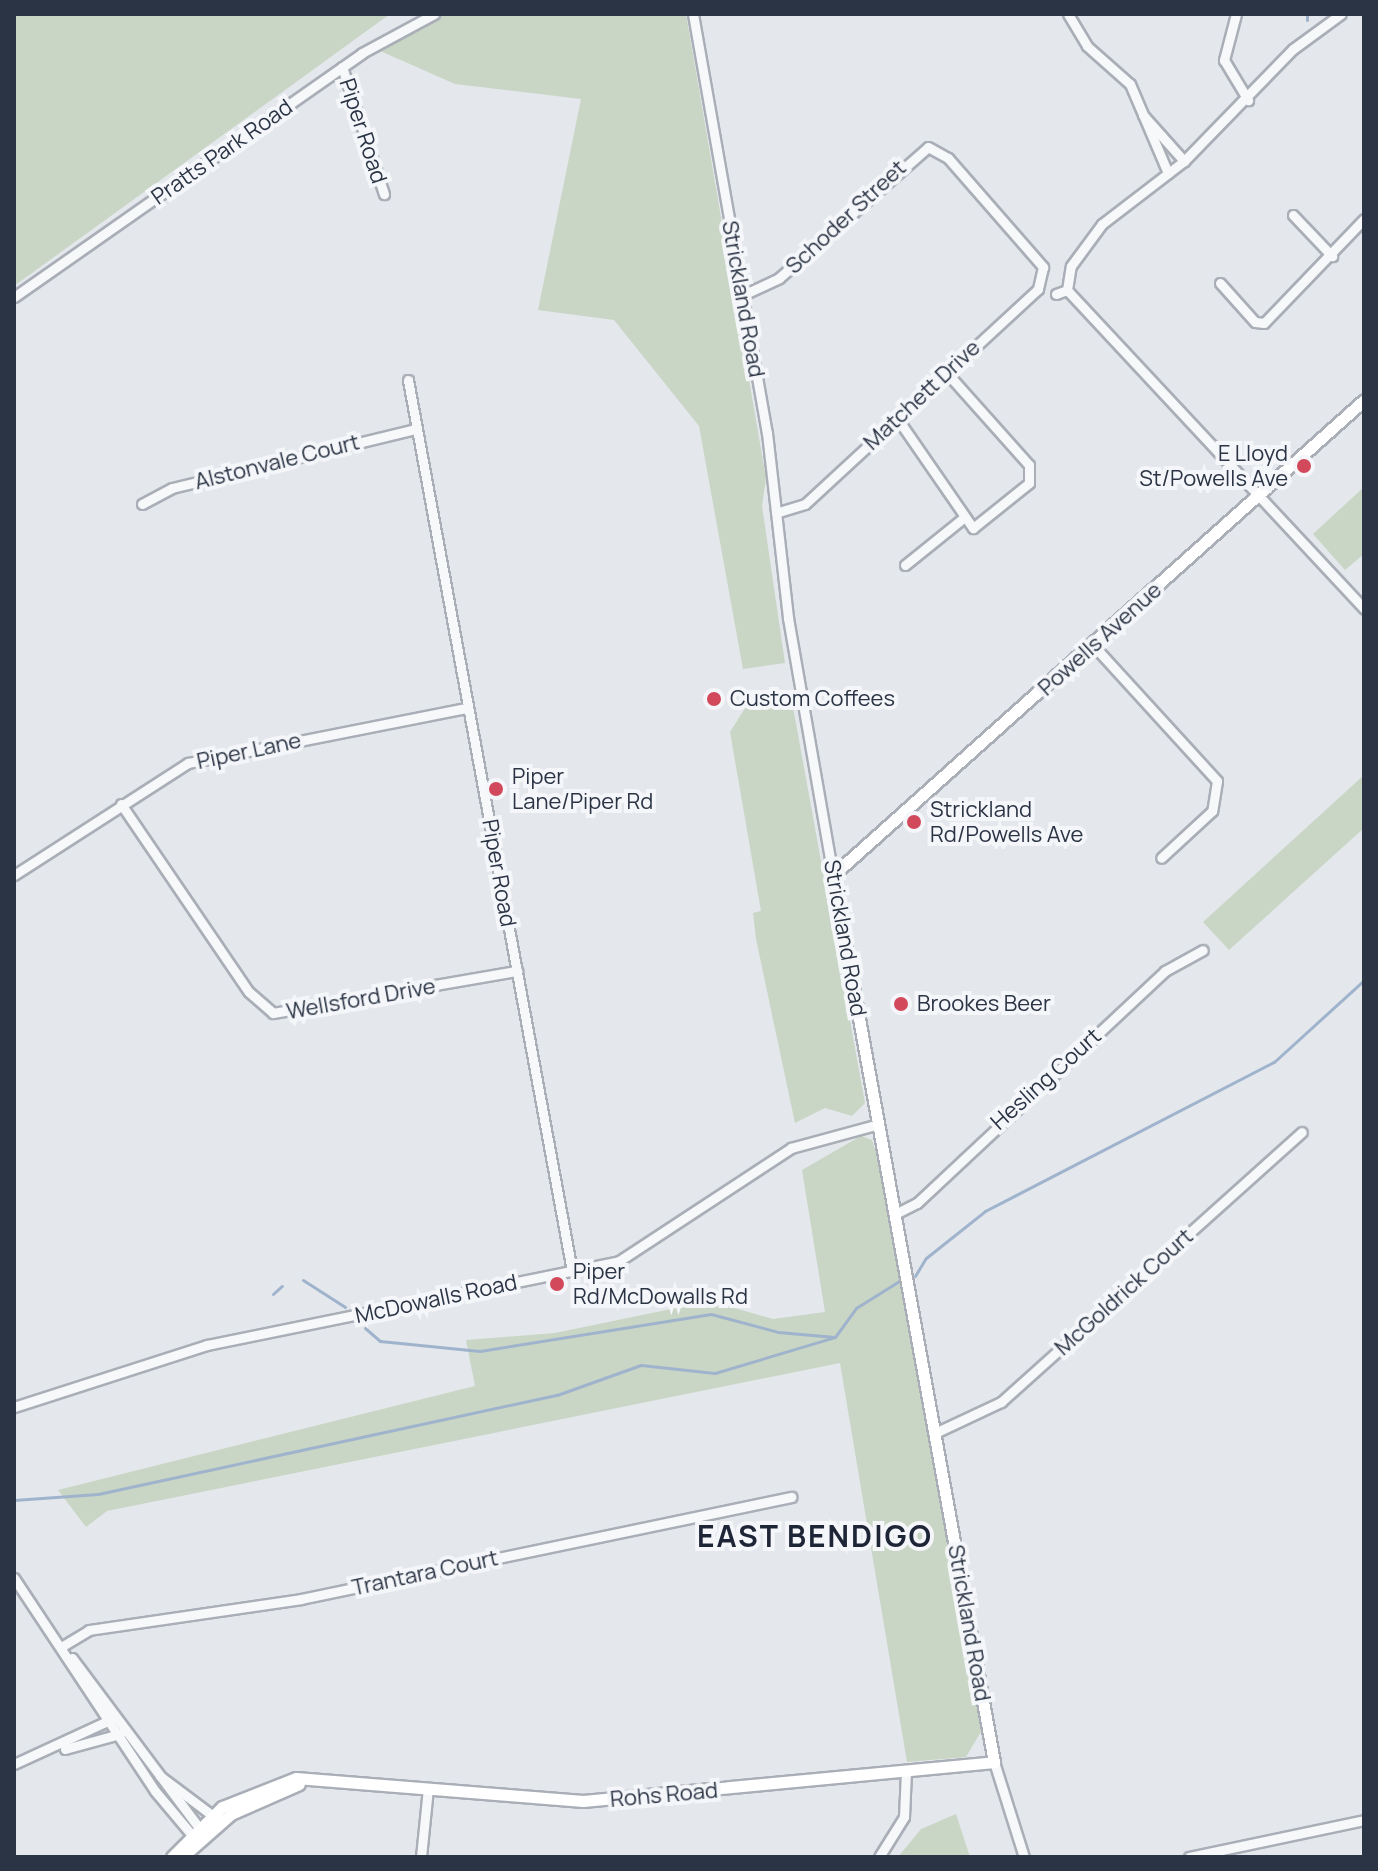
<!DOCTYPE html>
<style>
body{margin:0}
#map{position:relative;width:1378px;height:1871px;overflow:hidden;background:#e4e7ec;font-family:Manrope,sans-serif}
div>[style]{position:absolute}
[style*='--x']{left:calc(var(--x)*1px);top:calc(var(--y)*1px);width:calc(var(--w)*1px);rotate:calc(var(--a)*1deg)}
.green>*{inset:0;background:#c9d6c5}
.stream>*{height:3px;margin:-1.5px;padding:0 1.5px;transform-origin:1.5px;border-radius:1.5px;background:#9fb4cc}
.roads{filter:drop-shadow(2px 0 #a9aeb7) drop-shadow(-2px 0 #a9aeb7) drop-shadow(0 2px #a9aeb7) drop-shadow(0 -2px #a9aeb7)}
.minor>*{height:9px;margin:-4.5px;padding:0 4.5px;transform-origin:4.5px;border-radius:4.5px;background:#f7f8fa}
.major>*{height:11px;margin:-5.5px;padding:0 5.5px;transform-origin:5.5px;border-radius:5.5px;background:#fff}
.dots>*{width:22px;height:22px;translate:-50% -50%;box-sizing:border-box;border:4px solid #f4f6f9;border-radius:50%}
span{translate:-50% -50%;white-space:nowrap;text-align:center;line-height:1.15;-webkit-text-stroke:8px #f4f6f9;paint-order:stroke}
.street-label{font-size:22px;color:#2b3445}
.poi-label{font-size:22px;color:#2b3445}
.right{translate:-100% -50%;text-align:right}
.left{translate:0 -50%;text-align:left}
.district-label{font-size:30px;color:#1d2536;font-weight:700;letter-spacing:2px}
.frame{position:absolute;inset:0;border:16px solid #2b3445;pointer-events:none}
</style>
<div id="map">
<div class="green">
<div style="clip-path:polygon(14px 14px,390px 14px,14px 286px)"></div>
<div style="clip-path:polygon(442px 14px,686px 14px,766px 478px,762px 506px,785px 663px,743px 669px,699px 426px,614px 320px,538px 310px,581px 99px,455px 84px,378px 50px)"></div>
<div style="clip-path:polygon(1364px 487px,1364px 554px,1345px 570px,1313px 534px)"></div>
<div style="clip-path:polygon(791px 696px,865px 1103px,852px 1116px,825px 1108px,795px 1123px,756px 939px,753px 913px,761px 911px,730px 732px,749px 702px)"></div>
<div style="clip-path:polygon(1364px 775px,1364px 828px,1229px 950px,1203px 922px)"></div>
<div style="clip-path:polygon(861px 1136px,872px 1140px,882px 1172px,982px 1730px,966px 1757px,907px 1762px,840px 1363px,107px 1511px,86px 1527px,58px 1490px,475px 1386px,466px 1340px,555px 1333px,710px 1301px,773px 1319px,825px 1312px,802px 1170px)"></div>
<div style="clip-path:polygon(956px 1814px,970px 1857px,898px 1857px,921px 1829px)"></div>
</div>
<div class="stream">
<div style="--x:1307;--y:20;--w:6;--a:-90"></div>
<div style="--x:915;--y:1276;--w:21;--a:-59"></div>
<div style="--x:926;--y:1258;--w:75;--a:-38.5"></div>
<div style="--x:985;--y:1211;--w:325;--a:-27.3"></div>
<div style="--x:1274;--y:1062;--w:122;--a:-42.3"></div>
<div style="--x:303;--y:1280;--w:50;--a:32.7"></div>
<div style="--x:273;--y:1294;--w:12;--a:-42"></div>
<div style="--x:365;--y:1328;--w:20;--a:41"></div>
<div style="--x:380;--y:1341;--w:100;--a:5.7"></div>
<div style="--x:480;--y:1351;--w:234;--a:-9.1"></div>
<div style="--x:711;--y:1314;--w:69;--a:15"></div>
<div style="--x:778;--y:1332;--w:57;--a:5"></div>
<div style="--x:835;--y:1337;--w:36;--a:-54"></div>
<div style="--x:856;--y:1308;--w:51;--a:-32.1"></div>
<div style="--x:14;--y:1500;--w:84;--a:-4.1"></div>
<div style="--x:98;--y:1494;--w:470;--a:-12.2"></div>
<div style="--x:557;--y:1395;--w:89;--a:-19.7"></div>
<div style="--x:641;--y:1365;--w:74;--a:6.2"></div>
<div style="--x:715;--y:1373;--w:125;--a:-16.7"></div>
</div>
<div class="roads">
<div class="minor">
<div style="--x:693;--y:14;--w:425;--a:80"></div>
<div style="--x:767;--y:433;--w:186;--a:83.5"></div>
<div style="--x:788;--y:618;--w:261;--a:80.1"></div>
<div style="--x:1068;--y:14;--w:37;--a:59"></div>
<div style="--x:1087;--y:46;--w:57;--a:41.5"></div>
<div style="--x:1130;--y:84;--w:97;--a:66.9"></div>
<div style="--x:1236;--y:14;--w:48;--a:104.6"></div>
<div style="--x:1224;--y:60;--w:47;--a:59"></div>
<div style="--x:342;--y:67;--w:134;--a:71.7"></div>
<div style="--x:1143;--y:115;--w:62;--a:48.3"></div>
<div style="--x:1293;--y:215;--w:57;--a:46.4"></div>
<div style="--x:1220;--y:283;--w:52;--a:48.1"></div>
<div style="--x:1255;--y:322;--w:9;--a:6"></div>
<div style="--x:1264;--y:323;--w:144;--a:-46.1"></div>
<div style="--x:1067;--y:290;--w:436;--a:47"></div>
<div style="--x:1067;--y:290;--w:24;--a:-81"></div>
<div style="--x:1071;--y:266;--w:52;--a:-53.6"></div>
<div style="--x:1102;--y:224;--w:103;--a:-37.5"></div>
<div style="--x:1184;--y:161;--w:156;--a:-45.8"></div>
<div style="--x:1293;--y:49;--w:59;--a:-36.1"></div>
<div style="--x:1056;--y:294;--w:12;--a:-20"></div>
<div style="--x:743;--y:295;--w:40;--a:-25"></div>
<div style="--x:779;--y:278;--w:198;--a:-41.3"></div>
<div style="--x:928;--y:147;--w:23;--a:29"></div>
<div style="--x:948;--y:158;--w:145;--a:48.9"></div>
<div style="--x:1043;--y:267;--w:23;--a:103"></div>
<div style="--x:1038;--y:289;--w:317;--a:137.3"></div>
<div style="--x:805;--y:504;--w:30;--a:163"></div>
<div style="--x:14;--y:297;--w:425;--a:-35"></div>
<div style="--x:362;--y:53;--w:82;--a:-28.4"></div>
<div style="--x:408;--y:380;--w:906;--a:79.57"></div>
<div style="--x:897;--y:418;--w:134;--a:55.4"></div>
<div style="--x:973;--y:528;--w:72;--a:-38.8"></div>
<div style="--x:1029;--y:483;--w:18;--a:-90"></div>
<div style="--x:1029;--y:465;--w:125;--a:-131.7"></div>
<div style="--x:142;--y:504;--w:34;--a:-28"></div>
<div style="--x:172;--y:488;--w:251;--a:-13.6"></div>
<div style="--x:905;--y:565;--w:73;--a:-38.9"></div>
<div style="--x:1093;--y:645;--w:184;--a:47.6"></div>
<div style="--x:1217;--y:781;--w:30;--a:99"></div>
<div style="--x:1212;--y:811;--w:69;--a:137.3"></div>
<div style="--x:121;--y:804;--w:227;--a:55.8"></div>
<div style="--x:249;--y:992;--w:32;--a:41"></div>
<div style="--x:273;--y:1013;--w:248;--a:-9.8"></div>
<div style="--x:14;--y:875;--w:207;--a:-32.8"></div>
<div style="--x:188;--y:763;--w:284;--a:-11.2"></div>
<div style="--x:895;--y:1214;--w:25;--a:-27"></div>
<div style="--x:917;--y:1203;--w:340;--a:-43.1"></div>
<div style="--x:1165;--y:971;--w:43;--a:-28.9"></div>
<div style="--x:14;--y:1407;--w:203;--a:-17.8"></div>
<div style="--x:207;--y:1345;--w:420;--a:-11.5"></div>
<div style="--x:619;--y:1261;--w:206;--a:-33.3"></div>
<div style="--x:791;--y:1148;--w:91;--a:-15.3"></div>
<div style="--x:935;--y:1433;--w:73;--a:-25.2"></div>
<div style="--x:1001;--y:1402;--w:404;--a:-41.9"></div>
<div style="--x:14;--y:1578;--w:255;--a:56.5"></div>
<div style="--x:155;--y:1791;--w:65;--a:50"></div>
<div style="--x:61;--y:1647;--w:33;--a:-31"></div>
<div style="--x:89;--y:1630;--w:214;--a:-8.3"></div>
<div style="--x:301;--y:1599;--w:501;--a:-11.76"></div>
<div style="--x:72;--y:1658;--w:217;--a:53.2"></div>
<div style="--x:65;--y:1749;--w:57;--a:-15.3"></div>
<div style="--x:994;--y:1762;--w:100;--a:72.5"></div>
<div style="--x:14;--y:1764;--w:108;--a:-24.7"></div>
<div style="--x:160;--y:1776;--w:65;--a:36.9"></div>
<div style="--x:421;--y:1857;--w:69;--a:-84.2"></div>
<div style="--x:879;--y:1857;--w:47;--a:-58"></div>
<div style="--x:904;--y:1817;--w:45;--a:-87.5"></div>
<div style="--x:1189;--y:1857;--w:179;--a:-11.9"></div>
</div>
<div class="major">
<div style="--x:172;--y:1857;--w:71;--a:-45"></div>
<div style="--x:222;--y:1807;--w:79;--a:-21.4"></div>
<div style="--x:296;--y:1778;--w:288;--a:4.6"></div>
<div style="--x:583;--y:1801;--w:413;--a:-5.4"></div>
<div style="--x:994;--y:1762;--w:901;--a:-100.29"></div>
<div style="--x:833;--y:875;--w:712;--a:-41.81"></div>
<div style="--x:182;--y:1857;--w:65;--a:-41.3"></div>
<div style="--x:231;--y:1814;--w:74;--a:-23.8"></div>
</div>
</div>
<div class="dots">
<div style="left:1304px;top:466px;background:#d1495b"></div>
<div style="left:714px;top:699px;background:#d1495b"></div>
<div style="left:496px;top:789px;background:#d1495b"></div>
<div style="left:914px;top:822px;background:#d1495b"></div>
<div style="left:901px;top:1004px;background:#d1495b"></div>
<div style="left:557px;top:1284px;background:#d1495b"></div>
</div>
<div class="street-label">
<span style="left:363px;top:131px;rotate:72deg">Piper Road</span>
<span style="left:222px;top:152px;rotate:-35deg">Pratts Park Road</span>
<span style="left:846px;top:217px;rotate:-43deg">Schoder Street</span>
<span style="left:743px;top:299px;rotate:80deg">Strickland Road</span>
<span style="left:922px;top:395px;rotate:-43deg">Matchett Drive</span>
<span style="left:277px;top:462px;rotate:-14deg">Alstonvale Court</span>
<span style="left:1100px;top:639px;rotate:-42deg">Powells Avenue</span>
<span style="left:249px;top:751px;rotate:-12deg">Piper Lane</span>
<span style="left:499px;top:873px;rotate:80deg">Piper Road</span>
<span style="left:845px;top:938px;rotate:80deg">Strickland Road</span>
<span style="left:361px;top:999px;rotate:-10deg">Wellsford Drive</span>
<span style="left:1046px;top:1079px;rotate:-42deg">Hesling Court</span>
<span style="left:1124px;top:1292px;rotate:-42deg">McGoldrick Court</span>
<span style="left:436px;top:1299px;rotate:-12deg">McDowalls Road</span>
<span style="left:425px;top:1573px;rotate:-12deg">Trantara Court</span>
<span style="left:969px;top:1623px;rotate:80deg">Strickland Road</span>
<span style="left:664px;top:1795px;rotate:-5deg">Rohs Road</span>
</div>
<div class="poi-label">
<span class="right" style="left:1288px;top:466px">E Lloyd<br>St/Powells Ave</span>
<span class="left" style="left:730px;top:699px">Custom Coffees</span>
<span class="left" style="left:512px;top:789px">Piper<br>Lane/Piper Rd</span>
<span class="left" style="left:930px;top:822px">Strickland<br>Rd/Powells Ave</span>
<span class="left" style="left:917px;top:1004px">Brookes Beer</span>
<span class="left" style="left:573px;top:1284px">Piper<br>Rd/McDowalls Rd</span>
</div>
<div class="district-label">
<span style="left:815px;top:1536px">EAST BENDIGO</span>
</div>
<div class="frame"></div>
</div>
